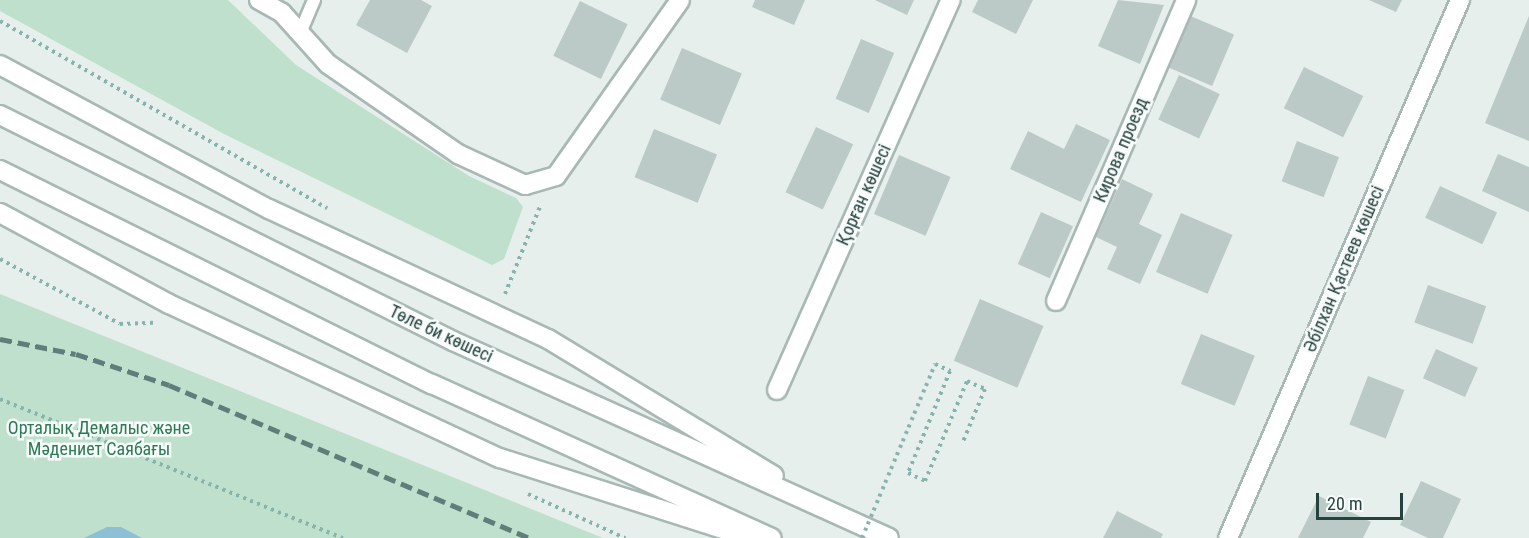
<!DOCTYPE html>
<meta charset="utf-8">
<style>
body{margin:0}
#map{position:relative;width:1529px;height:538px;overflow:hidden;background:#e6efec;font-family:"Roboto Condensed",sans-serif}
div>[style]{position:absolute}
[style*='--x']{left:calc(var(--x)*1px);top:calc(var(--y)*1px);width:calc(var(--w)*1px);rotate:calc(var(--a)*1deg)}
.green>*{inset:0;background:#bfe0cc}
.water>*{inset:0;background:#8dc0d4}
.building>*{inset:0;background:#bbcac6;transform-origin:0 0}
.path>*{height:4px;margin-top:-2px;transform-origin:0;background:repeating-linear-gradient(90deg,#86b3ab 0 3px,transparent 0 7.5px)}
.roads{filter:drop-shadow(2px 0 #a8b8b4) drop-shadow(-2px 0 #a8b8b4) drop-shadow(0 2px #a8b8b4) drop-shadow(0 -2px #a8b8b4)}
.service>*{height:12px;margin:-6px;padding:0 6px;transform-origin:6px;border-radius:6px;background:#fff}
.minor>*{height:18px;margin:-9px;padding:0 9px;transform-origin:9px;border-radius:9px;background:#fff}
.secondary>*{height:18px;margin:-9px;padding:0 9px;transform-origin:9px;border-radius:9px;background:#fff}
.rail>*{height:4.5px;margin-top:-2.25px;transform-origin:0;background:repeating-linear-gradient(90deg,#5f7d79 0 12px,transparent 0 18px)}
.path-bridge>*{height:4px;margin-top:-2px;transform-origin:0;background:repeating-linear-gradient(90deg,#86b3ab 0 3px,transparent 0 7.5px)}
span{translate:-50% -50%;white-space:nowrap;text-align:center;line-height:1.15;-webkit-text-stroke:5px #f7fbf9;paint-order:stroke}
.street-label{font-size:18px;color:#24423e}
.park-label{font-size:18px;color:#2d7a55}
.scale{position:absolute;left:1316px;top:493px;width:87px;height:27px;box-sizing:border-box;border:3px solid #24423e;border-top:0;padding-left:8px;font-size:18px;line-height:21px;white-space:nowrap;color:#24423e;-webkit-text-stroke:4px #f7fbf9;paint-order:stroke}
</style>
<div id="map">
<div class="green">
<div style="clip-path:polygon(0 0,228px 0,296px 65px,469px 176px,516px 198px,523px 207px,504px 259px,492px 265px,224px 134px,0 11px)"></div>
<div style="clip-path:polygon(0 294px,603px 538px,0 538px)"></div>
</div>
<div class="water">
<div style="clip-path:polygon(107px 527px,121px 527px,142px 538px,84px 538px)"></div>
</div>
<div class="building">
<div style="clip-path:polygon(370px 0,421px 0,432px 6px,407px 53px,356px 25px)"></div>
<div style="clip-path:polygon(755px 0,805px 0,794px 25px,752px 7px)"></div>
<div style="clip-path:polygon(875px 0,914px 0,907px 15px)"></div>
<div style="clip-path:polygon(978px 0,1033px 0,1016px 34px,972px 12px)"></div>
<div style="clip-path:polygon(1118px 0,1164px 5px,1140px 64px,1098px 46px)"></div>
<div style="clip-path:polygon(1369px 0,1402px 0,1396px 12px)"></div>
<div style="left:580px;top:1px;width:53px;height:61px;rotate:26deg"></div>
<div style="left:1188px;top:15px;width:50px;height:56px;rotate:23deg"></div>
<div style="clip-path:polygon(1529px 16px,1529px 141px,1485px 123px)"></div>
<div style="left:861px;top:39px;width:36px;height:65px;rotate:23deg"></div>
<div style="left:682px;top:48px;width:65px;height:56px;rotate:23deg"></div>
<div style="left:1304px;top:67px;width:66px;height:46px;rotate:26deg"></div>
<div style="left:1179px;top:75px;width:45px;height:49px;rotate:25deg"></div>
<div style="clip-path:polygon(1076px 124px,1110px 140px,1081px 202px,1010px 169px,1028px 131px,1064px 149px)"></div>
<div style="left:816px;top:127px;width:41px;height:72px;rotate:25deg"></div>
<div style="left:654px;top:129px;width:68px;height:52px;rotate:22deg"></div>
<div style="left:1297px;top:141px;width:45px;height:43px;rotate:21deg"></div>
<div style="clip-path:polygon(1498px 154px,1529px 167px,1529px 212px,1482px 191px)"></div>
<div style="left:899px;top:155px;width:56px;height:64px;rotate:23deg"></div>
<div style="clip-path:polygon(1122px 179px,1153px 194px,1139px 224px,1162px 235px,1140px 284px,1107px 269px,1117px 247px,1096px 237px)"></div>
<div style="left:1440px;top:186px;width:63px;height:35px;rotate:25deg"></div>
<div style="left:1041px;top:212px;width:35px;height:57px;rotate:24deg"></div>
<div style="left:1181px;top:213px;width:56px;height:64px;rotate:23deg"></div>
<div style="left:1428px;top:285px;width:62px;height:40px;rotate:20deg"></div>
<div style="left:980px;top:299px;width:69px;height:67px;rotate:23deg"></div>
<div style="left:1201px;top:334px;width:58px;height:54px;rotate:22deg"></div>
<div style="left:1436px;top:349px;width:46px;height:32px;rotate:24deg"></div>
<div style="left:1368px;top:376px;width:39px;height:52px;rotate:21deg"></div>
<div style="clip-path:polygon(1421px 481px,1461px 499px,1443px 538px,1428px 538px,1400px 525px)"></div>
<div style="clip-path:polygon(1319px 496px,1371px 522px,1363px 538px,1298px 538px)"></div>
<div style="clip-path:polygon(1117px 511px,1163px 534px,1161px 538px,1103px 538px)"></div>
</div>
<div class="path">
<div style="--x:0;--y:21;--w:377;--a:29.8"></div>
<div style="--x:0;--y:259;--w:136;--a:28.4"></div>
<div style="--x:120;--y:324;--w:33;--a:-2"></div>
<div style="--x:505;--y:294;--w:97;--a:-68.2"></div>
<div style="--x:935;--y:364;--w:17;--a:25"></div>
<div style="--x:950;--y:371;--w:110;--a:112.4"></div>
<div style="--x:908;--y:473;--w:19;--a:25"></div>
<div style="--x:925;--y:481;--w:108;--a:-67.2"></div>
<div style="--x:967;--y:381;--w:20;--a:24"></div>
<div style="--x:985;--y:389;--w:60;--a:112.7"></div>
<div style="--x:0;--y:399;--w:370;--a:22.1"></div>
<div style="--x:528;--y:494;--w:107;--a:24.4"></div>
</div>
<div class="roads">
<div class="service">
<div style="--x:300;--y:33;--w:36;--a:-67"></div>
</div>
<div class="minor">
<div style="--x:259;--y:0;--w:26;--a:29"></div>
<div style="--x:282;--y:13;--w:69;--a:48"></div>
<div style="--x:328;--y:64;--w:158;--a:34.7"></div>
<div style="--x:458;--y:154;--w:74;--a:24.8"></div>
<div style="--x:525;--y:185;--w:32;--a:-16"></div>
<div style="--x:556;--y:176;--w:215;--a:-54.8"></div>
<div style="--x:1056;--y:301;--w:328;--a:-66.6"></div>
<div style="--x:777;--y:390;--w:427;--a:-66"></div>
<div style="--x:1228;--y:538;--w:586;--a:-66.67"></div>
</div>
<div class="secondary">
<div style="--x:0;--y:65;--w:305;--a:28.2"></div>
<div style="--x:269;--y:209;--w:308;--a:25"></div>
<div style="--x:548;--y:339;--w:264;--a:31.2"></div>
<div style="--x:0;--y:115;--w:506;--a:26.51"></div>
<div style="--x:453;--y:341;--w:478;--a:24.3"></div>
<div style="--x:0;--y:170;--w:482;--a:26.4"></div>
<div style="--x:432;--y:384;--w:373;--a:24.4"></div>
<div style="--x:0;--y:213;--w:192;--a:28.3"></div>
<div style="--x:169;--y:304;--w:365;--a:25"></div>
<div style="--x:500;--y:458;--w:254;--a:17.7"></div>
</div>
</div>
<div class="rail">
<div style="--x:0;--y:339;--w:77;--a:11.2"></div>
<div style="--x:76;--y:354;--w:98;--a:18.4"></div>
<div style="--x:169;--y:385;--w:392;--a:23"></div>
</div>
<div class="path-bridge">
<div style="--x:862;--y:538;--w:189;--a:-67.2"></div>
</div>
<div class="street-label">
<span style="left:1121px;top:150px;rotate:-67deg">Кирова проезд</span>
<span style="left:864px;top:195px;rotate:-66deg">Қорған көшесі</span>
<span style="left:1344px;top:269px;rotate:-67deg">Әбілхан Қастеев көшесі</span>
<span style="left:441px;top:334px;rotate:25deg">Төле би көшесі</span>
</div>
<div class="park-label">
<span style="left:99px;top:439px">Орталық Демалыс және<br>Мәдениет Саябағы</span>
</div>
<div class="scale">20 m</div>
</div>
